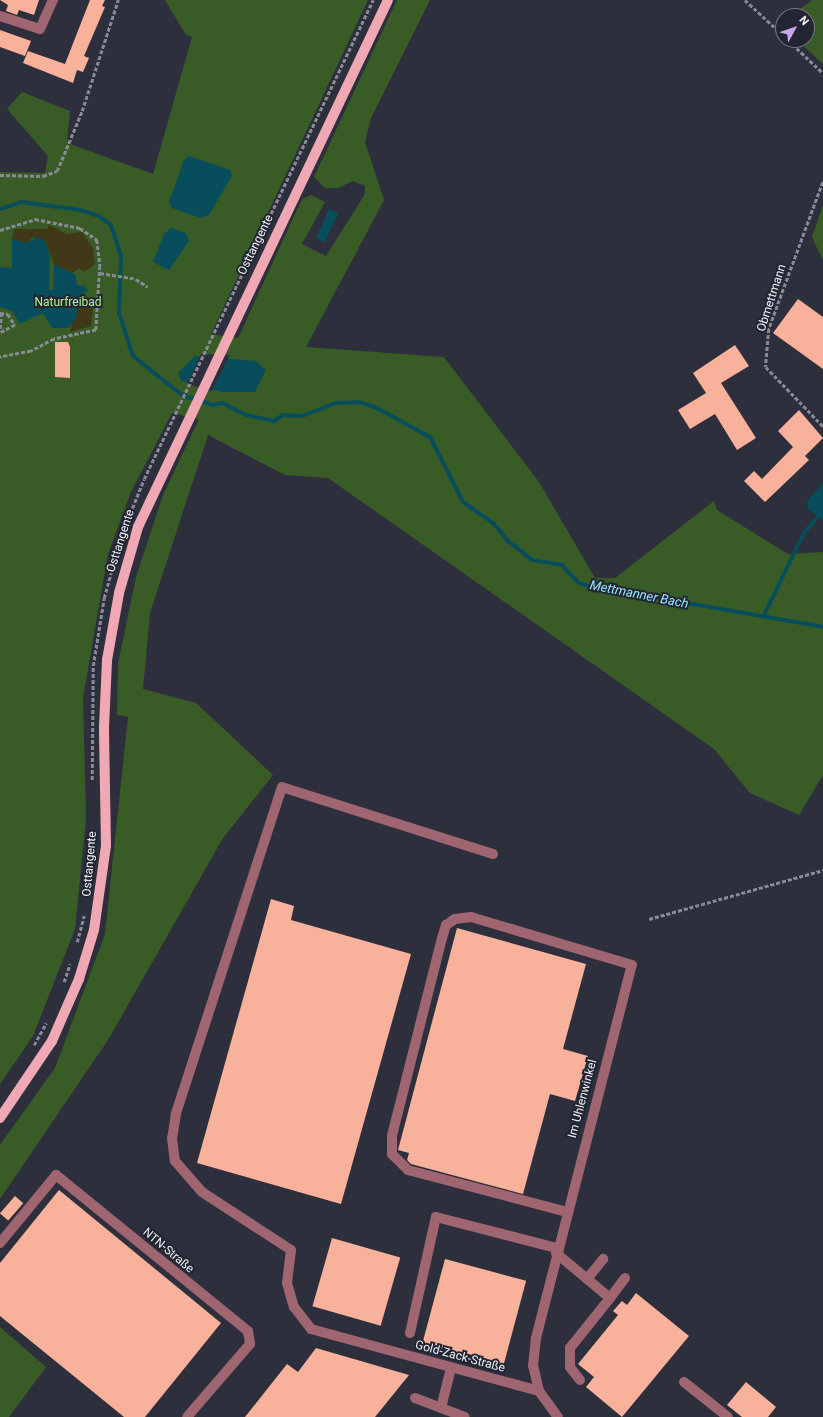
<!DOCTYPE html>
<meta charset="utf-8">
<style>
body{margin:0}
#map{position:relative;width:823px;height:1417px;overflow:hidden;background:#2d303c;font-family:Roboto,sans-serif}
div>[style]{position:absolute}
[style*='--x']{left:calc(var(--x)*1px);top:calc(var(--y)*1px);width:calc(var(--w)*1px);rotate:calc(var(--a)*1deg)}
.green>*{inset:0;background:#395c27}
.sand>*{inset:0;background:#403817}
.water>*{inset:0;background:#074d5c;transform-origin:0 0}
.pier>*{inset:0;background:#2d303c}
.stream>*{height:4px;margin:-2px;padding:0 2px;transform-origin:2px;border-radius:2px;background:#074d5c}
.building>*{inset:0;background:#f8b19a;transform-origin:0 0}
.path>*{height:2.5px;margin-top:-1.25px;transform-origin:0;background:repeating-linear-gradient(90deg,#888b95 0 4px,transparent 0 6px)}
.minor>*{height:10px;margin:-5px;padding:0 5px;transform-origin:5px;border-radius:5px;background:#9f6570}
.major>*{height:10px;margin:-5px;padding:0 5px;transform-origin:5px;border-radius:5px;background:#f1a8b5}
span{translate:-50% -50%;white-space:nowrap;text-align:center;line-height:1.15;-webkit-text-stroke:4px #232632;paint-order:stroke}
.street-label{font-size:12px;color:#eff2fa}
.park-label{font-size:12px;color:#b0f293}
.water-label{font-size:13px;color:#95e6fd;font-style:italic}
.north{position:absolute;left:775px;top:8px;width:40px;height:40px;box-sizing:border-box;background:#232632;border:1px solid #757882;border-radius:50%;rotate:50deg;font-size:11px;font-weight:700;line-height:16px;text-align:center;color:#eff2fa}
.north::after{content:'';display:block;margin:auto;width:14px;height:18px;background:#c9a5ee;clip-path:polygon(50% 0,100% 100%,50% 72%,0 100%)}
</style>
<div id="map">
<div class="green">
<div style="clip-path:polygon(165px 0,368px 0,211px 334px,238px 338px,302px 199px,311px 195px,325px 202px,302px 244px,326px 256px,365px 194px,365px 186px,353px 181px,338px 188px,325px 188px,314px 177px,397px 0,430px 0,371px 118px,365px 142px,384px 200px,306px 347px,444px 357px,539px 482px,595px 578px,615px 578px,714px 501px,717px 510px,788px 554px,823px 552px,823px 775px,799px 815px,750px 793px,714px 749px,328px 478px,285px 475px,208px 435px,150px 613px,143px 689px,196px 703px,273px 775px,223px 838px,108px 1040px,0 1199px,0 1145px,55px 1068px,105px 934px,128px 717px,117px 715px,118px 664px,136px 577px,163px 495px,199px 419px,172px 413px,131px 492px,108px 554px,83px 698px,86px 819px,75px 929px,33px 1036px,0 1084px,0 172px,45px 173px,48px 156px,7px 109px,22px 92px,70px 111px,67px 143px,153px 174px,192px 37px,186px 35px)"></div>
<div style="clip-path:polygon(812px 0,823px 0,823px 64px,797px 40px,807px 40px,807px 16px,791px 16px)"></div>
<div style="clip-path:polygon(823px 205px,823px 260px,812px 237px)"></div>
<div style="clip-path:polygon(0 1327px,46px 1367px,9px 1417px,0 1417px)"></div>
</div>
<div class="sand">
<div style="clip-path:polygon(49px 225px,67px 234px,82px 232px,93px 248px,95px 264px,84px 272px,79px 268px,73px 273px,54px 264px,47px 246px,33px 237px,27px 243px,12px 239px,14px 229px,47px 229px)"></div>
<div style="clip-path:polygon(88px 299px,94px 302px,91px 326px,70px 332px,79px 300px)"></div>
</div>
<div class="water">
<div style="clip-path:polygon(189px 156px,231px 170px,232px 176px,209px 215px,201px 218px,172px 208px,169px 202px,184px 160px)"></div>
<div style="left:329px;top:209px;width:10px;height:32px;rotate:24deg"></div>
<div style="clip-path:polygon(171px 228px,186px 233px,189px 241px,169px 270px,153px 262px,164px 234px)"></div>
<div style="clip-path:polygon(36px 237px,45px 241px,50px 256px,49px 290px,53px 290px,54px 264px,76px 275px,77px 285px,85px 286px,88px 291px,80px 295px,76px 319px,68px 328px,52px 328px,43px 313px,20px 324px,12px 311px,0 307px,0 267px,12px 268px,12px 239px,27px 243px)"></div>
<div style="clip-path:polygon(195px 356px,256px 361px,266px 370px,255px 392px,222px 392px,181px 381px,178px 373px)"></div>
<div style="clip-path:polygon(823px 483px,823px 520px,808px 509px,807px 501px)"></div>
</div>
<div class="pier">
<div style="clip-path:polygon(201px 354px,230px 355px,212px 391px,187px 384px)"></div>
</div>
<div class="stream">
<div style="--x:0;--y:209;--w:22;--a:-18"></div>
<div style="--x:21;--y:202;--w:60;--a:7.7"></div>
<div style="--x:80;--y:210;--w:20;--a:18"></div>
<div style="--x:99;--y:216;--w:15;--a:37"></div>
<div style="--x:111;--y:225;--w:33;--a:72"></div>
<div style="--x:121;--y:256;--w:57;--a:92"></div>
<div style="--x:119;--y:313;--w:45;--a:72"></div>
<div style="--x:133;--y:356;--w:63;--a:38.5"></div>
<div style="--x:182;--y:395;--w:32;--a:18"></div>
<div style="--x:212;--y:405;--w:11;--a:-10"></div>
<div style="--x:223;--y:403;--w:26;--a:28"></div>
<div style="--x:246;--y:415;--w:29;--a:12"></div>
<div style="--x:274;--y:421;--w:11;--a:-34"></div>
<div style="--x:283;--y:415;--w:19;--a:3"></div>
<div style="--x:302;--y:416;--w:36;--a:-21"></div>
<div style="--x:336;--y:403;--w:23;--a:-2"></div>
<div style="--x:359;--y:402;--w:17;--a:17"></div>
<div style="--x:375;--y:407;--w:63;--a:28.6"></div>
<div style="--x:430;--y:437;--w:73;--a:63.1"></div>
<div style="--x:463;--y:502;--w:37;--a:35"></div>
<div style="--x:493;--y:523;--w:23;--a:50"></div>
<div style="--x:508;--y:541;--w:31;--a:38"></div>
<div style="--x:532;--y:560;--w:30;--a:9"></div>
<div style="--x:562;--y:565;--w:25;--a:47"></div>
<div style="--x:579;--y:583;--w:10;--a:17"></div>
<div style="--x:589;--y:586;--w:238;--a:9.9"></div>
<div style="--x:764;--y:615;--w:91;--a:-64"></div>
<div style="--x:804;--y:533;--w:30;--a:-50"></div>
</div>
<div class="building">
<div style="clip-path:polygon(0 0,39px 0,34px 15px,19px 10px,17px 15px,6px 11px,8px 5px)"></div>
<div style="clip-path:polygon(90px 0,105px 0,102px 6px,105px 7px,84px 56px,89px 58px,83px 72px,77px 70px,73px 83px,23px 63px,28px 51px,65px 64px)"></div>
<div style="clip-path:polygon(0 30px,31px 41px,25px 56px,0 47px)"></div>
<div style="clip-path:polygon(798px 299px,823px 317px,823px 369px,773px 333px)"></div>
<div style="clip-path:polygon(55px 342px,68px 342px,70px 347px,70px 378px,55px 377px)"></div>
<div style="clip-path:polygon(735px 345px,749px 366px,721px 383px,756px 438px,737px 450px,715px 414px,690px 429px,678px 410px,706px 393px,693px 373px)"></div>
<div style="clip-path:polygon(799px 410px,823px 438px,805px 456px,809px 460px,765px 502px,744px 481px,754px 471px,762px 479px,793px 447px,778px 431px)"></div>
<div style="clip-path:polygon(271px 899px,294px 906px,291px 920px,411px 954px,341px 1204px,197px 1163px)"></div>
<div style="clip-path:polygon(457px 928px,586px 964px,563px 1049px,588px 1056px,575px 1101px,550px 1094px,523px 1194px,411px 1164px,407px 1160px,409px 1153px,398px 1150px)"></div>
<div style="clip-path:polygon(59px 1190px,221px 1323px,145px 1417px,124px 1417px,0 1316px,0 1263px)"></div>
<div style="left:15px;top:1196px;width:11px;height:23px;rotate:41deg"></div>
<div style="left:332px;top:1238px;width:71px;height:71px;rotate:16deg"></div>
<div style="left:445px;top:1259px;width:84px;height:87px;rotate:15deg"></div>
<div style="clip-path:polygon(636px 1293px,689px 1336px,622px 1417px,586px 1387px,594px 1377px,578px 1364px,618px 1315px,613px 1311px,622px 1301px,627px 1305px)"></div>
<div style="clip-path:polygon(316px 1348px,409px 1375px,375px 1417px,245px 1417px,287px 1364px,298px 1372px)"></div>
<div style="clip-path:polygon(746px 1382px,776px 1407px,768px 1417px,742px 1417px,727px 1405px)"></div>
</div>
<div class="path">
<div style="--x:745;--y:0;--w:52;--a:42.6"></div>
<div style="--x:788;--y:40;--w:48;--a:43.3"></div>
<div style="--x:0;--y:175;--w:43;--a:1.3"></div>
<div style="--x:43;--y:176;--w:15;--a:-20"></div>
<div style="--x:57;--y:171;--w:65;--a:-67.4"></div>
<div style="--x:82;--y:111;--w:117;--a:-72"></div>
<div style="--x:823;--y:182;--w:157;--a:110.2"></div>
<div style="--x:769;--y:329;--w:38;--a:95"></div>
<div style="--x:766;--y:367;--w:82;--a:46"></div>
<div style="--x:0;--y:230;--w:37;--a:-17"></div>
<div style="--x:35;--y:219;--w:46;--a:11.3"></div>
<div style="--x:80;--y:228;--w:21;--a:35"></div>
<div style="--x:97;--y:240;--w:26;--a:83"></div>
<div style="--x:100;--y:266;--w:64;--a:93.6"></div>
<div style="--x:96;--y:330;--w:43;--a:167.9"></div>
<div style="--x:54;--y:339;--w:26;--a:152"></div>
<div style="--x:31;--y:351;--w:32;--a:169"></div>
<div style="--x:100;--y:273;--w:36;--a:9"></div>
<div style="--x:136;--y:279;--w:14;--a:34"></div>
<div style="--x:0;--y:313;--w:8;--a:7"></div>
<div style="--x:8;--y:314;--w:13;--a:58"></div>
<div style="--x:15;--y:325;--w:17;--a:152"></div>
<div style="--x:0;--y:329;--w:16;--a:-86"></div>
<div style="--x:92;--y:780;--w:114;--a:-89.5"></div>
<div style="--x:93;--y:666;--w:69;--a:-80.8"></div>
<div style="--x:104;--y:598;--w:64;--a:-74.7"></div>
<div style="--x:121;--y:536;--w:61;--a:-68"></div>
<div style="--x:144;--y:479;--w:531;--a:-64.45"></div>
<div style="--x:92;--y:854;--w:19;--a:-87"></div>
<div style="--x:649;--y:919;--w:181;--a:-15.7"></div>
<div style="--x:77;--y:942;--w:27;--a:-75"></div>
<div style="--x:64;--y:982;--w:19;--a:-72"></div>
<div style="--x:34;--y:1045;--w:25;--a:-61"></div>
</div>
<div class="minor">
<div style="--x:0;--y:16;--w:42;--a:18"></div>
<div style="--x:40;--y:29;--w:32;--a:-66"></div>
<div style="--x:493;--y:854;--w:221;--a:-162.4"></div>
<div style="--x:282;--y:787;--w:344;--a:108"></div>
<div style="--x:176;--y:1114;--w:24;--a:99"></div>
<div style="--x:172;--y:1138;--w:23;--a:83"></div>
<div style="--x:175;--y:1161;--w:41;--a:48.9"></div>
<div style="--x:202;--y:1192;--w:106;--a:33.1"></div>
<div style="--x:291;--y:1250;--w:33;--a:97"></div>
<div style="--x:287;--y:1283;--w:25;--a:74"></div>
<div style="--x:294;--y:1307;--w:28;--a:52"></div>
<div style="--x:311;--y:1329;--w:236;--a:15.2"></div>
<div style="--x:539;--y:1391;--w:32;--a:54"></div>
<div style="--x:0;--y:1243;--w:88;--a:-50.5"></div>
<div style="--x:56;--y:1175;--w:247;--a:39.1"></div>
<div style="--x:248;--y:1331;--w:13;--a:81"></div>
<div style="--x:250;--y:1344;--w:96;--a:130.8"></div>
<div style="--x:556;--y:1253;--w:70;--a:39.8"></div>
<div style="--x:610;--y:1298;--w:25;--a:-53"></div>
<div style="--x:587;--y:1279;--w:26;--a:-51"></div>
<div style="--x:410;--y:1333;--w:119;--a:-77.4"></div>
<div style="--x:436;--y:1217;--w:125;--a:14.4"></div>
<div style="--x:580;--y:1380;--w:16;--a:-128"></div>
<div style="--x:570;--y:1367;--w:19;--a:-90"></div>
<div style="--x:570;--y:1348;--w:64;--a:-51.3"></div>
<div style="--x:684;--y:1382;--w:56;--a:38.5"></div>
<div style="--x:539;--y:1391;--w:26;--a:-103"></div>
<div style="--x:533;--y:1366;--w:28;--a:-84"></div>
<div style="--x:536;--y:1338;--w:385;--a:-75.6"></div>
<div style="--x:632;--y:965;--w:168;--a:-163.4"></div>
<div style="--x:471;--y:917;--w:16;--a:173"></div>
<div style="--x:455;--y:919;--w:11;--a:146"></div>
<div style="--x:446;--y:925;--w:14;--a:107"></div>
<div style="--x:442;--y:938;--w:204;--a:104.2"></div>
<div style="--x:392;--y:1136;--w:18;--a:90"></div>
<div style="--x:392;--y:1154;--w:23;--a:45"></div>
<div style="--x:408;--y:1170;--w:164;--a:14.8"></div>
<div style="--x:415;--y:1398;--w:53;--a:20.8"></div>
<div style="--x:441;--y:1408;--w:41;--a:-76"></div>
</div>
<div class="major">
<div style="--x:0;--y:1118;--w:93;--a:-56"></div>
<div style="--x:52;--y:1041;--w:68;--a:-66.5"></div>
<div style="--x:79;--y:979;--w:51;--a:-73"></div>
<div style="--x:94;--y:930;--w:85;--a:-81.9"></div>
<div style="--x:106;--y:846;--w:119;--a:-91"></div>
<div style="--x:104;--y:727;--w:67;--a:-87.4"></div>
<div style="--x:107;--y:660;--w:68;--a:-79.8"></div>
<div style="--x:119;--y:593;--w:69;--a:-73.9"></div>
<div style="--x:138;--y:527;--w:583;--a:-64.62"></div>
</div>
<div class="street-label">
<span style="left:256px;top:245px;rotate:-64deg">Osttangente</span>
<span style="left:772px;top:298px;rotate:-72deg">Obmettmann</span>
<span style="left:121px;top:541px;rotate:-72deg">Osttangente</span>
<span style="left:90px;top:864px;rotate:-85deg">Osttangente</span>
<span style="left:583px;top:1099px;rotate:-75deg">Im Uhlenwinkel</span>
<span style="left:168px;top:1251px;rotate:40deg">NTN-Straße</span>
<span style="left:460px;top:1357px;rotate:15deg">Gold-Zack-Straße</span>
</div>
<div class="park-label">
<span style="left:68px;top:303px">Naturfreibad</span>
</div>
<div class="water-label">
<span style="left:639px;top:595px;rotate:11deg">Mettmanner Bach</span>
</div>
<div class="north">N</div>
</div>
